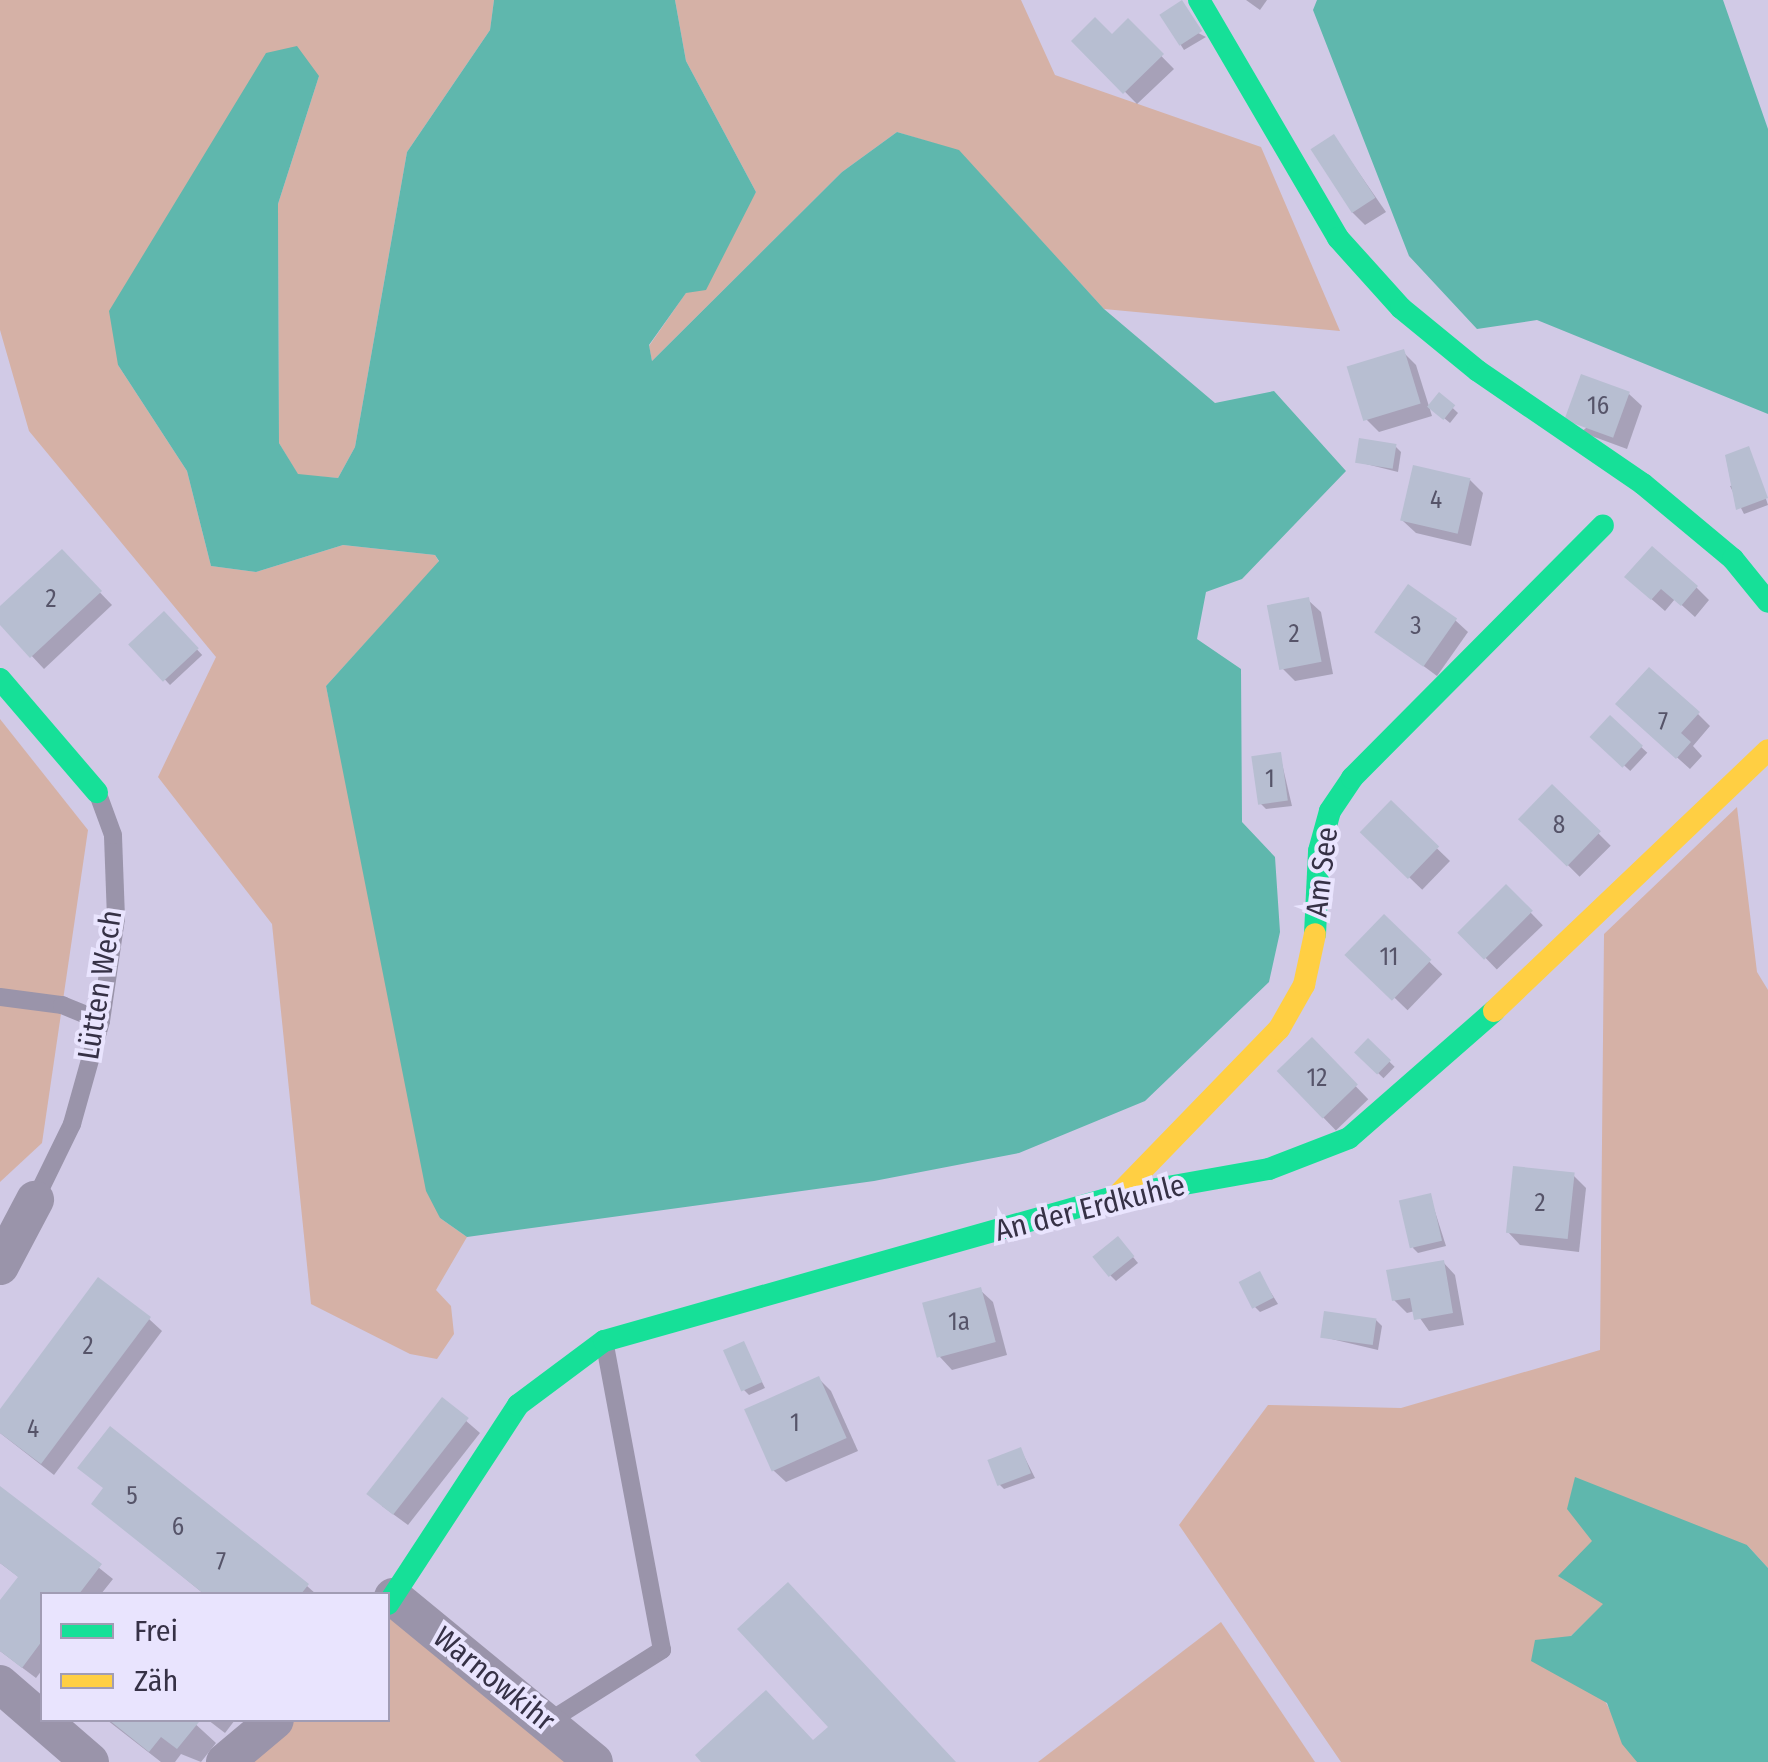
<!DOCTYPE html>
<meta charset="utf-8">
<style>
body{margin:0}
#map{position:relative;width:1768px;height:1762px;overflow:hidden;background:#d1cae6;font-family:"Fira Sans Condensed",sans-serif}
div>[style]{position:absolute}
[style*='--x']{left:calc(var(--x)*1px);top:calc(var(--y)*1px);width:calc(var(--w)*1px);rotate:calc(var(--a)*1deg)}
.green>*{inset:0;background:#d5b1a6}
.water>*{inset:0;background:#5fb7ad}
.shadow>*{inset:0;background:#0003;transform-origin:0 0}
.building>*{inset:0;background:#b7bed1;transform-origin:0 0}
.lane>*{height:18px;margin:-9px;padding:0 9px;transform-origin:9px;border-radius:9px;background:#9a94aa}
.street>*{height:38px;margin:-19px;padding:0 19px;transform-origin:19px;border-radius:19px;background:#9a94aa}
.fast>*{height:22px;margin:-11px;padding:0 11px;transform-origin:11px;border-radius:11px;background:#16e098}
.slow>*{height:22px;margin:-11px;padding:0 11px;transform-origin:11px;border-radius:11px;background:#ffcf43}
span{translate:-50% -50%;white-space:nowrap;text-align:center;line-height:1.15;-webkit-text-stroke:8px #e9e4fe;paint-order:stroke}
.number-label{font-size:25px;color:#565469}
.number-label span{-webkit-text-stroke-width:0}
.street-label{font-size:30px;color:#363146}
.legend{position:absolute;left:40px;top:1592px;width:350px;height:130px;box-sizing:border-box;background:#e9e4fe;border:2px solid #a19cb4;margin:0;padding:12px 18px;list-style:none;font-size:30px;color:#363146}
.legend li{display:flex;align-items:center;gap:20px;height:50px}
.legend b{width:50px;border:2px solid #a19cb4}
</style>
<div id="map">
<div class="green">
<div style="clip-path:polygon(0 0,494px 0,490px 30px,407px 152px,355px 447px,338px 478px,298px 475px,279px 443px,278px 204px,319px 76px,118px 365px,187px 471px,211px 566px,256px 572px,343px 545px,435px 555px,439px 562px,326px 686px,440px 1218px,467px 1237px,436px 1290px,451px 1306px,454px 1334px,437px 1359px,410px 1354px,311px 1304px,272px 924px,158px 777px,216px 657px,29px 431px,0 330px)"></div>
<div style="clip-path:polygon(675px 0,1021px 0,1055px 75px,1261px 147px,1340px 331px,1104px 309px,959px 151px,897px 132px,842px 172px,652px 361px,649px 346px,756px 192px,686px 61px)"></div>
<div style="clip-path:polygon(0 719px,88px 830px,42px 1143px,0 1182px)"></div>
<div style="clip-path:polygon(1737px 807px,1757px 972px,1768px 990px,1768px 1568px,1747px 1545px,1592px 1541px,1604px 1604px,1571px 1636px,1637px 1762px,1341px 1762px,1179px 1525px,1268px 1405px,1401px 1408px,1600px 1350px,1604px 934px)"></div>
<div style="clip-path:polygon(388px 1604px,594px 1762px,225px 1762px,275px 1720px,388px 1720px)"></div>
<div style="clip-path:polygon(1221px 1622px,1315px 1762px,1038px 1762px)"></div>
</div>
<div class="water">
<div style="clip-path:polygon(494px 0,675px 0,686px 61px,756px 192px,706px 290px,686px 293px,649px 345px,652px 361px,842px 172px,897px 132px,959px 150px,1104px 309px,1215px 403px,1274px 391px,1346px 471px,1242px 579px,1206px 592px,1197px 639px,1241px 669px,1242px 822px,1275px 857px,1280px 932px,1269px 982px,1145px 1101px,1019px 1153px,874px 1181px,467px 1237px,440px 1218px,426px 1191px,326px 686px,439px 561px,435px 555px,343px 545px,256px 572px,211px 566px,187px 471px,118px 365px,109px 311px,266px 53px,297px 46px,319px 76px,278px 204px,279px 443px,298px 474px,338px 478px,355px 447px,407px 152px,490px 30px)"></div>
<div style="clip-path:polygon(1317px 0,1723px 0,1768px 129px,1768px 414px,1537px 320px,1477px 329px,1409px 256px,1313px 10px)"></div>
<div style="clip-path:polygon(1575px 1477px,1747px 1545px,1768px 1568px,1768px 1762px,1637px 1762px,1622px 1744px,1607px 1703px,1531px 1661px,1535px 1640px,1571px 1636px,1603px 1604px,1558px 1576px,1592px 1541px,1567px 1509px)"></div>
</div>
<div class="shadow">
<div style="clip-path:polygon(1246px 0,1267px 0,1260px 10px)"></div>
<div style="clip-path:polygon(1161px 14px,1206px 37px,1184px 50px)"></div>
<div style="clip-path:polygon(1128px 22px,1174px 69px,1137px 104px,1075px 41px,1112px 37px)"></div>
<div style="clip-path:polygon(1334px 137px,1386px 212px,1365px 225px,1352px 212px)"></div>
<div style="clip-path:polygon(1403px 352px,1416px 365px,1432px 416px,1379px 432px,1366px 419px)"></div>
<div style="clip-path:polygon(1629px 394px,1642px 406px,1627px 449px,1581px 432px)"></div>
<div style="clip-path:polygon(1440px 396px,1458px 413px,1450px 423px,1437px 412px)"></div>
<div style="clip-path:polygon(1396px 447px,1401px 452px,1398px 472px,1358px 462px)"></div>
<div style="clip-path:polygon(1749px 448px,1768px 505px,1744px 514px,1730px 486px,1739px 484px)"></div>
<div style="clip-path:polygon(1470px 480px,1483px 493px,1471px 546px,1416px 533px,1403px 521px)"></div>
<div style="clip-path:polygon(62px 553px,112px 605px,44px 669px,0 622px,0 610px)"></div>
<div style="clip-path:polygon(1696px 587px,1709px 600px,1695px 617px,1675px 599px,1665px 611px,1640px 589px)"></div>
<div style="clip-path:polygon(1308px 600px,1321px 612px,1333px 674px,1295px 681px,1282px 668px)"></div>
<div style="left:164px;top:614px;width:56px;height:44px;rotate:47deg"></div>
<div style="clip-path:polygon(1455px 620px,1468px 632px,1437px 676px,1379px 633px)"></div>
<div style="clip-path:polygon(1698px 714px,1710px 726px,1693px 746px,1702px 756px,1690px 769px,1631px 716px)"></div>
<div style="left:1610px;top:718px;width:51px;height:25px;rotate:43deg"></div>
<div style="clip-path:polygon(1280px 755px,1292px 806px,1266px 809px,1261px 804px)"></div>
<div style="left:1552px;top:787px;width:83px;height:44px;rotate:45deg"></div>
<div style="left:1391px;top:804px;width:82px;height:40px;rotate:44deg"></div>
<div style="left:1506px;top:887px;width:53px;height:64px;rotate:46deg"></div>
<div style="left:1384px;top:918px;width:81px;height:50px;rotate:44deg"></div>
<div style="left:1312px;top:1041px;width:81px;height:45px;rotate:46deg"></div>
<div style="left:1368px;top:1041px;width:37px;height:16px;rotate:44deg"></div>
<div style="clip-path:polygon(1574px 1176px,1586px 1188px,1579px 1252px,1520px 1245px,1508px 1232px)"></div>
<div style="clip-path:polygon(1430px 1196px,1446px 1246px,1418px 1253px,1413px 1248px)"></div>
<div style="clip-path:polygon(1123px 1245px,1138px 1263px,1116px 1281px,1110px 1275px)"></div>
<div style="clip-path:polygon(1443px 1262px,1455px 1275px,1464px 1325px,1429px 1331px,1415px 1311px,1407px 1313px,1394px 1300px)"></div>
<div style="clip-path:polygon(1259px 1274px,1278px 1304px,1260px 1312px,1255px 1307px)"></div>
<div style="clip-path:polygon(980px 1290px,993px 1302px,1007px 1355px,952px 1370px,940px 1357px)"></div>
<div style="clip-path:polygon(149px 1319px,162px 1331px,54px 1475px,0 1433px,0 1413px)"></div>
<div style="clip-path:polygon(1376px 1320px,1382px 1326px,1378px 1350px,1323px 1337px)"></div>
<div style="clip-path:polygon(743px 1344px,765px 1388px,749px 1395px,743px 1389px)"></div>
<div style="clip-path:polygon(819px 1379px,831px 1391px,858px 1451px,786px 1482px,773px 1470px)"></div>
<div style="clip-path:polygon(442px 1400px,480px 1433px,408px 1525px,382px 1506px)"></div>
<div style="clip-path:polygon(1021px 1450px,1035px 1478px,1004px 1489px,999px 1484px)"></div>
<div style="clip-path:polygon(0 1489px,113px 1579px,101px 1594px,42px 1594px,42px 1670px,36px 1678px,0 1651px,0 1604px,20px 1578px,0 1563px)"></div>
<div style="clip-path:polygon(106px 1489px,307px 1586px,316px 1594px,204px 1594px,94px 1504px)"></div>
<div style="clip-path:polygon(107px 1720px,191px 1720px,216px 1743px,201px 1762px,181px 1754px,175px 1762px,161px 1762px)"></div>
<div style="clip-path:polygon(208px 1720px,235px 1720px,225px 1733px)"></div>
</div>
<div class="building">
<div style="left:1182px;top:0;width:37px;height:27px;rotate:57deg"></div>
<div style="clip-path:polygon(1095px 17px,1112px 34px,1128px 18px,1164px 54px,1123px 94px,1071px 41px)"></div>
<div style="left:1334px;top:134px;width:76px;height:28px;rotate:57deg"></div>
<div style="left:1404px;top:349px;width:57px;height:60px;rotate:73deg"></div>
<div style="left:1581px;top:374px;width:52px;height:49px;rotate:20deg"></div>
<div style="left:1439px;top:392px;width:21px;height:19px;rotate:39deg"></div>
<div style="left:1359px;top:438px;width:38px;height:25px;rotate:9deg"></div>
<div style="clip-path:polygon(1749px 446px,1768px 498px,1736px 510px,1725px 455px)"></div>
<div style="left:1413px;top:465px;width:59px;height:57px;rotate:13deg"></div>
<div style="clip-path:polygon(1652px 546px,1698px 586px,1681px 606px,1661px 589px,1651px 600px,1624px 577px)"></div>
<div style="clip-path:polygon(62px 549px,102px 591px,30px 658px,0 625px,0 606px)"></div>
<div style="left:1408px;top:584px;width:60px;height:59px;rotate:35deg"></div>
<div style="left:1309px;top:597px;width:66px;height:43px;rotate:79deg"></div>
<div style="left:164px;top:611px;width:51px;height:49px;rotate:47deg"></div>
<div style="clip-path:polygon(1649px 667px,1700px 712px,1681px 733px,1691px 742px,1676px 759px,1615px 704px)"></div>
<div style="left:1610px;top:715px;width:45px;height:30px;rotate:43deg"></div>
<div style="left:1281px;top:752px;width:49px;height:30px;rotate:82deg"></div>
<div style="left:1552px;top:784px;width:68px;height:49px;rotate:44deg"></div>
<div style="left:1391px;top:800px;width:67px;height:45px;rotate:44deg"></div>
<div style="left:1506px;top:884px;width:38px;height:69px;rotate:45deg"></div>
<div style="left:1384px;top:914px;width:66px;height:57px;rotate:44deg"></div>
<div style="left:1312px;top:1037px;width:66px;height:49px;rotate:46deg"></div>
<div style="left:1368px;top:1038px;width:32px;height:20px;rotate:44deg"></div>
<div style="left:1513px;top:1166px;width:62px;height:67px;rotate:6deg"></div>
<div style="left:1431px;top:1193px;width:49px;height:33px;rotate:77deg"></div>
<div style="left:1118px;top:1236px;width:26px;height:33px;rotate:51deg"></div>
<div style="clip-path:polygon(1444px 1260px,1453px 1313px,1414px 1320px,1410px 1298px,1392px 1301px,1386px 1270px)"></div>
<div style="left:1260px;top:1271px;width:30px;height:24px;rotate:63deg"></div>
<div style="clip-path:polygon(98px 1277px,151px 1317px,41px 1464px,0 1433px,0 1409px)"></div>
<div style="left:981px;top:1287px;width:57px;height:61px;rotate:75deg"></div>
<div style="left:1324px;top:1311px;width:53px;height:27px;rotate:8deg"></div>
<div style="left:744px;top:1341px;width:45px;height:23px;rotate:66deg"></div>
<div style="left:819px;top:1376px;width:68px;height:82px;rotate:66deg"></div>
<div style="left:442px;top:1397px;width:34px;height:123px;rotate:38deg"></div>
<div style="clip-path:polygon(110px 1426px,309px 1584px,301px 1594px,204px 1594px,91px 1504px,103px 1488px,77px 1468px)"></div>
<div style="left:1021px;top:1447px;width:28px;height:36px;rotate:69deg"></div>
<div style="clip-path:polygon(0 1486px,102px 1564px,79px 1594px,42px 1594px,42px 1641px,22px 1668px,0 1651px,0 1600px,18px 1577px,0 1563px)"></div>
<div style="clip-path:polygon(788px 1582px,956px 1762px,701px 1762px,695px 1755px,766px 1690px,813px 1740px,828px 1727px,737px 1629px)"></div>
<div style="clip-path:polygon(109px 1720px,195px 1720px,199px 1722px,177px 1749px,161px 1737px,149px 1752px)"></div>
</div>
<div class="lane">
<div style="--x:0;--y:997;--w:63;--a:7.4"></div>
<div style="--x:62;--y:1005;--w:42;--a:22.3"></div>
<div style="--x:35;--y:1200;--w:85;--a:-64"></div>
<div style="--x:72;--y:1124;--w:107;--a:-74.3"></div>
<div style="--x:101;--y:1021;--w:104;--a:-81.7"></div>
<div style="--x:116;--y:918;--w:83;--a:-92.1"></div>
<div style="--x:113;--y:835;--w:40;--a:-110.2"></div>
<div style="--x:548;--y:1722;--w:135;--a:-32.3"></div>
<div style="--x:662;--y:1650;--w:305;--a:-100.6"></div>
</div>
<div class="street">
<div style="--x:0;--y:1266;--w:75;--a:-62.1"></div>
<div style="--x:393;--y:1597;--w:260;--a:39.4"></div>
<div style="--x:0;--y:1684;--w:119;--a:40.9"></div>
<div style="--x:225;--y:1762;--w:65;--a:-40"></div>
</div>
<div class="fast">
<div style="--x:1199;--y:0;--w:276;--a:59.7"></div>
<div style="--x:1338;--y:238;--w:94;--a:48"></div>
<div style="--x:1401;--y:308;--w:99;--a:39.3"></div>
<div style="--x:1478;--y:371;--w:200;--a:34.4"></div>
<div style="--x:1643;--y:484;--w:117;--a:39.8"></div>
<div style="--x:1733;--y:559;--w:55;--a:50.9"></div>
<div style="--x:0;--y:679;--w:149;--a:49.4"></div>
<div style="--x:1315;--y:934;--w:83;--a:-87.2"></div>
<div style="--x:1319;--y:851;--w:41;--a:-74.6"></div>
<div style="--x:1330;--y:811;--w:40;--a:-56"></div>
<div style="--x:1352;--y:778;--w:356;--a:-45.2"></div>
<div style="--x:388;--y:1604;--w:238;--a:-56.8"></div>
<div style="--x:518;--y:1405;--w:107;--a:-36.7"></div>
<div style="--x:604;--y:1341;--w:533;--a:-15.78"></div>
<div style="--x:1117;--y:1196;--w:154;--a:-10.1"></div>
<div style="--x:1269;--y:1169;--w:86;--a:-21.2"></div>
<div style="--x:1349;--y:1138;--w:193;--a:-41.2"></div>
</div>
<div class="slow">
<div style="--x:1494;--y:1011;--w:378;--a:-43.6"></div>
<div style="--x:1117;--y:1196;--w:233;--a:-45.9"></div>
<div style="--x:1279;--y:1029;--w:51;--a:-60.4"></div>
<div style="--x:1304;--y:985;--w:52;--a:-77.8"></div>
</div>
<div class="number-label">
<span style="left:1598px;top:406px">16</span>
<span style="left:1436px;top:500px">4</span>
<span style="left:51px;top:599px">2</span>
<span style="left:1416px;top:626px">3</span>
<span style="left:1294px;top:634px">2</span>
<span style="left:1663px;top:722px">7</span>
<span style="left:1270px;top:779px">1</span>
<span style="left:1559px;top:825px">8</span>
<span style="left:1389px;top:957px">11</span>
<span style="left:1317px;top:1078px">12</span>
<span style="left:1540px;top:1203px">2</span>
<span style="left:959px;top:1322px">1a</span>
<span style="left:88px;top:1346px">2</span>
<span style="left:795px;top:1423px">1</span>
<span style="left:33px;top:1429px">4</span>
<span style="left:132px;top:1496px">5</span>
<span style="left:178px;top:1527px">6</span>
<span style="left:221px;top:1562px">7</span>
</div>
<div class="street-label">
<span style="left:1322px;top:872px;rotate:-83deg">Am See</span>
<span style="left:100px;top:985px;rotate:-81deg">Lütten Wech</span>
<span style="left:1090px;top:1208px;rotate:-14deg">An der Erdkuhle</span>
<span style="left:494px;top:1679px;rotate:39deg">Warnowkihr</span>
</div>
<ul class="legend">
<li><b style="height:12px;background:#16e098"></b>Frei</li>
<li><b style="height:12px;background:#ffcf43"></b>Zäh</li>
</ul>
</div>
